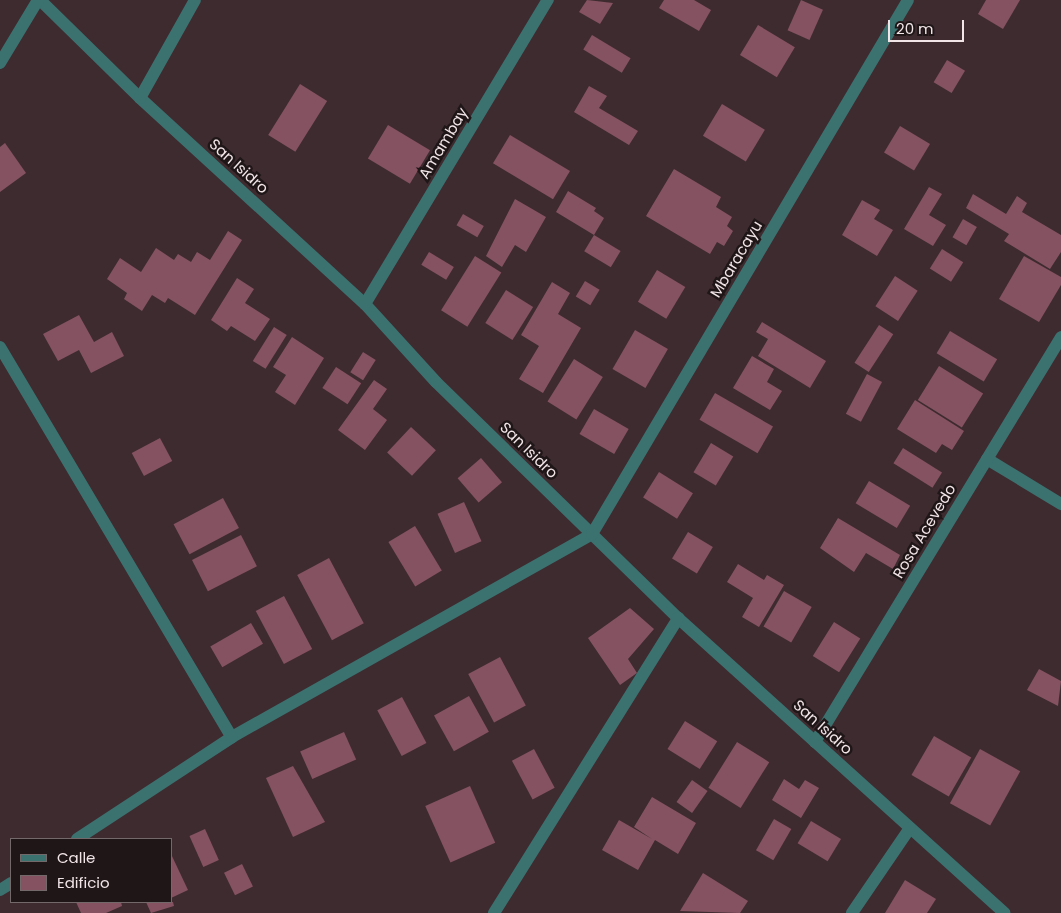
<!DOCTYPE html>
<style>
body{margin:0}
#map{position:relative;width:1061px;height:913px;overflow:hidden;background:#3e2b30;font-family:Poppins,sans-serif}
div>[style]{position:absolute}
[style*='--x']{left:calc(var(--x)*1px);top:calc(var(--y)*1px);width:calc(var(--w)*1px);rotate:calc(var(--a)*1deg)}
.building>*{inset:0;background:#855261;transform-origin:0 0}
.street>*{height:12px;margin:-6px;padding:0 6px;transform-origin:6px;border-radius:6px;background:#3b7270}
span{translate:-50% -50%;white-space:nowrap;text-align:center;line-height:1.15;-webkit-text-stroke:5px #1f1618;paint-order:stroke}
.street-label{font-size:15px;color:#f2e5e8}
.legend{position:absolute;left:10px;top:838px;width:162px;height:65px;box-sizing:border-box;background:#1f1618;border:1px solid #73696b;margin:0;padding:6px 9px;list-style:none;font-size:15px;color:#f2e5e8}
.legend li{display:flex;align-items:center;gap:10px;height:25px}
.legend b{width:25px;border:1px solid #73696b}
.scale{position:absolute;left:888px;top:20px;width:76px;height:22px;box-sizing:border-box;border:2px solid #f2e5e8;border-top:0;padding-left:6px;font-size:15px;line-height:18px;white-space:nowrap;color:#f2e5e8;-webkit-text-stroke:4px #1f1618;paint-order:stroke}
</style>
<div id="map">
<div class="building">
<div style="clip-path:polygon(587px 0,613px 3px,600px 24px,579px 12px)"></div>
<div style="clip-path:polygon(664px 0,694px 0,711px 10px,699px 31px,659px 8px)"></div>
<div style="left:801px;top:0;width:24px;height:33px;rotate:24deg"></div>
<div style="clip-path:polygon(986px 0,1020px 0,1003px 29px,978px 14px)"></div>
<div style="left:758px;top:25px;width:43px;height:35px;rotate:31deg"></div>
<div style="left:592px;top:35px;width:45px;height:17px;rotate:31deg"></div>
<div style="left:947px;top:60px;width:21px;height:26px;rotate:31deg"></div>
<div style="left:300px;top:84px;width:32px;height:60px;rotate:32deg"></div>
<div style="clip-path:polygon(589px 86px,607px 96px,599px 108px,638px 131px,629px 145px,574px 112px)"></div>
<div style="left:722px;top:104px;width:50px;height:37px;rotate:31deg"></div>
<div style="left:388px;top:125px;width:49px;height:39px;rotate:31deg"></div>
<div style="left:900px;top:126px;width:35px;height:31px;rotate:31deg"></div>
<div style="left:510px;top:135px;width:70px;height:33px;rotate:31deg"></div>
<div style="clip-path:polygon(5px 143px,26px 173px,0 192px,0 147px)"></div>
<div style="clip-path:polygon(674px 169px,721px 197px,716px 207px,732px 217px,727px 226px,733px 231px,724px 246px,717px 242px,710px 254px,646px 216px)"></div>
<div style="clip-path:polygon(929px 187px,942px 194px,929px 215px,946px 225px,933px 246px,904px 229px)"></div>
<div style="clip-path:polygon(568px 191px,596px 208px,594px 211px,604px 218px,594px 235px,556px 212px)"></div>
<div style="clip-path:polygon(973px 194px,1006px 214px,1017px 196px,1027px 203px,1022px 212px,1061px 235px,1061px 252px,1050px 269px,1004px 241px,1009px 234px,966px 208px)"></div>
<div style="clip-path:polygon(515px 199px,546px 217px,526px 252px,515px 245px,502px 267px,486px 256px)"></div>
<div style="clip-path:polygon(862px 200px,880px 210px,874px 219px,893px 230px,877px 256px,842px 235px)"></div>
<div style="left:463px;top:214px;width:24px;height:13px;rotate:30deg"></div>
<div style="left:963px;top:219px;width:16px;height:21px;rotate:30deg"></div>
<div style="clip-path:polygon(228px 231px,242px 240px,195px 315px,168px 298px,165px 303px,152px 295px,142px 311px,124px 299px,127px 293px,107px 279px,120px 258px,141px 272px,156px 248px,174px 260px,178px 254px,191px 262px,197px 252px,210px 260px)"></div>
<div style="left:594px;top:235px;width:31px;height:19px;rotate:31deg"></div>
<div style="left:942px;top:249px;width:25px;height:23px;rotate:32deg"></div>
<div style="left:429px;top:252px;width:29px;height:15px;rotate:31deg"></div>
<div style="left:475px;top:256px;width:31px;height:64px;rotate:32deg"></div>
<div style="clip-path:polygon(1024px 256px,1061px 277px,1061px 285px,1039px 322px,999px 299px)"></div>
<div style="left:657px;top:270px;width:33px;height:37px;rotate:31deg"></div>
<div style="left:895px;top:276px;width:27px;height:36px;rotate:33deg"></div>
<div style="clip-path:polygon(237px 278px,254px 289px,245px 303px,270px 319px,255px 341px,231px 326px,227px 331px,211px 320px)"></div>
<div style="left:585px;top:281px;width:17px;height:18px;rotate:31deg"></div>
<div style="clip-path:polygon(552px 282px,570px 293px,558px 314px,581px 328px,543px 393px,519px 379px,539px 346px,521px 335px)"></div>
<div style="left:506px;top:290px;width:32px;height:39px;rotate:32deg"></div>
<div style="clip-path:polygon(79px 315px,94px 342px,112px 332px,124px 356px,91px 373px,79px 350px,58px 361px,43px 334px)"></div>
<div style="clip-path:polygon(762px 322px,826px 361px,810px 388px,758px 356px,768px 339px,756px 332px)"></div>
<div style="left:879px;top:325px;width:17px;height:45px;rotate:33deg"></div>
<div style="left:274px;top:327px;width:15px;height:40px;rotate:32deg"></div>
<div style="left:635px;top:330px;width:38px;height:45px;rotate:30deg"></div>
<div style="left:950px;top:331px;width:55px;height:26px;rotate:31deg"></div>
<div style="clip-path:polygon(292px 337px,324px 358px,295px 405px,275px 392px,286px 375px,273px 367px)"></div>
<div style="left:363px;top:352px;width:15px;height:24px;rotate:32deg"></div>
<div style="clip-path:polygon(752px 356px,774px 369px,767px 382px,782px 391px,770px 410px,733px 388px)"></div>
<div style="left:574px;top:359px;width:34px;height:50px;rotate:32deg"></div>
<div style="left:939px;top:366px;width:52px;height:40px;rotate:32deg"></div>
<div style="left:336px;top:367px;width:30px;height:25px;rotate:33deg"></div>
<div style="left:867px;top:374px;width:17px;height:45px;rotate:28deg"></div>
<div style="clip-path:polygon(374px 380px,387px 389px,373px 409px,387px 420px,365px 450px,338px 430px)"></div>
<div style="left:715px;top:393px;width:67px;height:31px;rotate:30deg"></div>
<div style="clip-path:polygon(915px 400px,964px 431px,952px 450px,942px 444px,936px 453px,897px 429px)"></div>
<div style="left:594px;top:409px;width:40px;height:29px;rotate:30deg"></div>
<div style="left:411px;top:427px;width:34px;height:35px;rotate:43deg"></div>
<div style="left:160px;top:438px;width:26px;height:32px;rotate:62deg"></div>
<div style="left:711px;top:443px;width:26px;height:34px;rotate:31deg"></div>
<div style="left:903px;top:448px;width:46px;height:18px;rotate:32deg"></div>
<div style="left:481px;top:458px;width:32px;height:31px;rotate:49deg"></div>
<div style="left:659px;top:472px;width:40px;height:30px;rotate:32deg"></div>
<div style="left:869px;top:481px;width:48px;height:26px;rotate:31deg"></div>
<div style="left:223px;top:498px;width:34px;height:56px;rotate:62deg"></div>
<div style="left:464px;top:502px;width:43px;height:29px;rotate:66deg"></div>
<div style="clip-path:polygon(838px 518px,900px 555px,893px 569px,866px 553px,854px 572px,820px 548px)"></div>
<div style="left:415px;top:526px;width:52px;height:31px;rotate:59deg"></div>
<div style="left:688px;top:532px;width:29px;height:31px;rotate:31deg"></div>
<div style="left:241px;top:535px;width:35px;height:55px;rotate:63deg"></div>
<div style="left:329px;top:558px;width:74px;height:36px;rotate:62deg"></div>
<div style="clip-path:polygon(738px 564px,764px 580px,767px 575px,784px 585px,759px 627px,742px 617px,753px 598px,727px 582px)"></div>
<div style="left:784px;top:591px;width:32px;height:41px;rotate:30deg"></div>
<div style="left:284px;top:596px;width:60px;height:32px;rotate:62deg"></div>
<div style="clip-path:polygon(630px 608px,654px 629px,628px 659px,637px 673px,620px 685px,588px 638px)"></div>
<div style="left:834px;top:622px;width:31px;height:40px;rotate:32deg"></div>
<div style="left:251px;top:623px;width:24px;height:47px;rotate:60deg"></div>
<div style="left:500px;top:657px;width:55px;height:36px;rotate:62deg"></div>
<div style="clip-path:polygon(1039px 669px,1061px 681px,1058px 706px,1027px 690px)"></div>
<div style="left:469px;top:696px;width:41px;height:40px;rotate:61deg"></div>
<div style="left:402px;top:697px;width:52px;height:28px;rotate:62deg"></div>
<div style="left:685px;top:721px;width:38px;height:33px;rotate:32deg"></div>
<div style="left:344px;top:732px;width:30px;height:48px;rotate:66deg"></div>
<div style="left:934px;top:736px;width:43px;height:45px;rotate:30deg"></div>
<div style="left:737px;top:742px;width:38px;height:54px;rotate:32deg"></div>
<div style="left:534px;top:749px;width:44px;height:25px;rotate:62deg"></div>
<div style="left:980px;top:749px;width:46px;height:62px;rotate:29deg"></div>
<div style="clip-path:polygon(293px 766px,325px 822px,293px 837px,266px 778px)"></div>
<div style="clip-path:polygon(784px 779px,799px 789px,805px 780px,819px 788px,801px 818px,772px 800px)"></div>
<div style="left:692px;top:780px;width:19px;height:27px;rotate:35deg"></div>
<div style="left:470px;top:786px;width:62px;height:49px;rotate:66deg"></div>
<div style="clip-path:polygon(652px 797px,696px 823px,678px 854px,655px 840px,638px 870px,602px 850px,619px 820px,652px 839px,634px 827px)"></div>
<div style="left:774px;top:819px;width:20px;height:36px;rotate:30deg"></div>
<div style="left:811px;top:821px;width:35px;height:26px;rotate:31deg"></div>
<div style="left:205px;top:829px;width:34px;height:17px;rotate:66deg"></div>
<div style="clip-path:polygon(171px 854px,188px 890px,171px 898px)"></div>
<div style="left:242px;top:864px;width:25px;height:20px;rotate:64deg"></div>
<div style="clip-path:polygon(703px 873px,748px 901px,740px 913px,680px 911px)"></div>
<div style="clip-path:polygon(905px 880px,936px 899px,927px 913px,885px 913px)"></div>
<div style="clip-path:polygon(76px 902px,121px 902px,122px 906px,106px 913px,81px 913px)"></div>
<div style="clip-path:polygon(146px 902px,173px 902px,174px 906px,151px 913px)"></div>
</div>
<div class="street">
<div style="--x:40;--y:0;--w:140;--a:44.4"></div>
<div style="--x:140;--y:98;--w:305;--a:42.5"></div>
<div style="--x:365;--y:304;--w:105;--a:47.7"></div>
<div style="--x:436;--y:382;--w:338;--a:44.3"></div>
<div style="--x:678;--y:618;--w:440;--a:42.1"></div>
<div style="--x:0;--y:63;--w:74;--a:-58.9"></div>
<div style="--x:140;--y:98;--w:112;--a:-60.7"></div>
<div style="--x:365;--y:304;--w:355;--a:-59"></div>
<div style="--x:0;--y:347;--w:454;--a:59.3"></div>
<div style="--x:987;--y:459;--w:87;--a:31.3"></div>
<div style="--x:815;--y:742;--w:474;--a:-58.7"></div>
<div style="--x:77;--y:839;--w:186;--a:-33.3"></div>
<div style="--x:232;--y:737;--w:413;--a:-29.4"></div>
<div style="--x:592;--y:534;--w:620;--a:-59.38"></div>
<div style="--x:0;--y:890;--w:13;--a:-32"></div>
<div style="--x:494;--y:913;--w:348;--a:-58"></div>
<div style="--x:852;--y:913;--w:103;--a:-55.7"></div>
</div>
<div class="street-label">
<span style="left:443px;top:143px;rotate:-59deg">Amambay</span>
<span style="left:239px;top:166px;rotate:42deg">San Isidro</span>
<span style="left:736px;top:259px;rotate:-59deg">Mbaracayu</span>
<span style="left:529px;top:450px;rotate:44deg">San Isidro</span>
<span style="left:924px;top:531px;rotate:-59deg">Rosa Acevedo</span>
<span style="left:823px;top:727px;rotate:42deg">San Isidro</span>
</div>
<ul class="legend">
<li><b style="height:6px;background:#3b7270"></b>Calle</li>
<li><b style="height:14px;background:#855261"></b>Edificio</li>
</ul>
<div class="scale">20 m</div>
</div>
